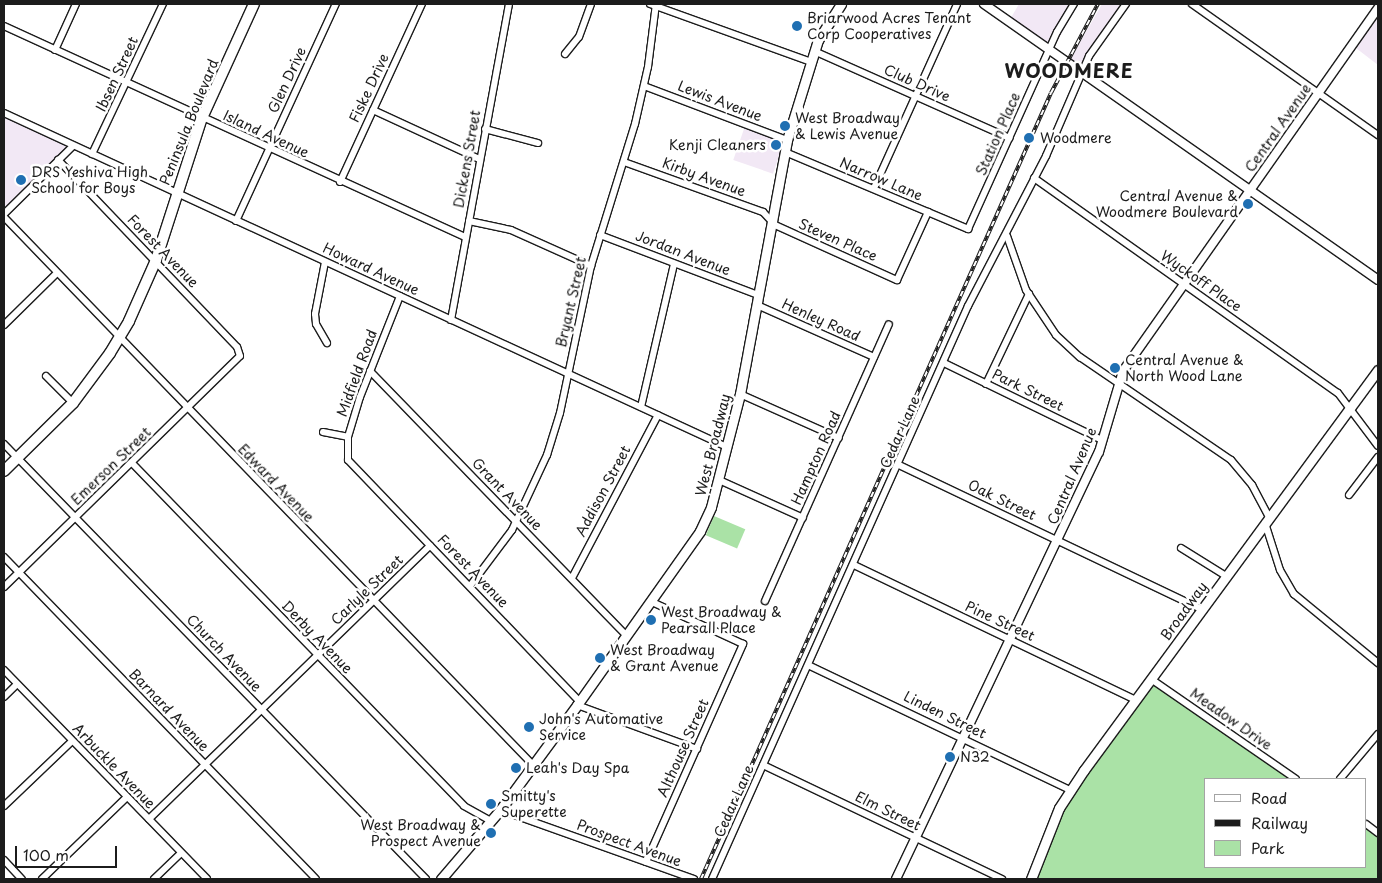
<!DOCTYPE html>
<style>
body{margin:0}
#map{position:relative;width:1382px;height:883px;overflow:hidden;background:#fff;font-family:"Playpen Sans",sans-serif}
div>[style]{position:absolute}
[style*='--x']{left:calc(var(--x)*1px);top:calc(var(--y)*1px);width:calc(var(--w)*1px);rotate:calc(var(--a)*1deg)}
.built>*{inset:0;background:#f2e8f5;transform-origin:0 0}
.green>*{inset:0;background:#aae2a6;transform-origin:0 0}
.roads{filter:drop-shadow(1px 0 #1c1c1c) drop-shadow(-1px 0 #1c1c1c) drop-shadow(0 1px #1c1c1c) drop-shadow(0 -1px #1c1c1c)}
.minor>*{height:6px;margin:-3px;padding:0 3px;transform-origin:3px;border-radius:3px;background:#fff}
.tertiary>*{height:8px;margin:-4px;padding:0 4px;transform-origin:4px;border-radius:4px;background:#fff}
.secondary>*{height:9px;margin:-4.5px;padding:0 4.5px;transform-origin:4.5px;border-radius:4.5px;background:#fff}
.primary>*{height:10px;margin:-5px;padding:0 5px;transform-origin:5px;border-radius:5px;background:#fff}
.rail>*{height:4px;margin-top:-2px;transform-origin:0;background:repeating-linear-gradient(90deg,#fff 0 5.5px,#1c1c1c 0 11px);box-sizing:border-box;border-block:1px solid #1c1c1c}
.dots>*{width:14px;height:14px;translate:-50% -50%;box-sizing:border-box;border:2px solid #fff;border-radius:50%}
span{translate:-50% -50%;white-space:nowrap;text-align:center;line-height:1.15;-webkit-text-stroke:5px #fff;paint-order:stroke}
.poi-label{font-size:14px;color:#1c1c1c}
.left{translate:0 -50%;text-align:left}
.right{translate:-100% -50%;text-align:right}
.street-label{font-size:14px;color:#1c1c1c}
.district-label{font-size:19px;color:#1c1c1c;font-weight:700;letter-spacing:1px}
.frame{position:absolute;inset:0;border:5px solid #1c1c1c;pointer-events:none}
.legend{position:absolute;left:1204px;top:778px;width:162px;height:90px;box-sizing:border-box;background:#fff;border:1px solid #a4a4a4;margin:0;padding:6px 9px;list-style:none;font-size:15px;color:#1c1c1c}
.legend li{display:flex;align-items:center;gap:10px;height:25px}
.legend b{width:25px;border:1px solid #a4a4a4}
.scale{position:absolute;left:15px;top:846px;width:102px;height:22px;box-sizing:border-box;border:2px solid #1c1c1c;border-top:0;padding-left:6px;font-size:15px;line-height:18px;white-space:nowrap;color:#1c1c1c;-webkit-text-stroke:4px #fff;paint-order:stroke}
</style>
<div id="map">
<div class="built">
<div style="clip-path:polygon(1019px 4px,1078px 4px,1052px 51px,1009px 21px)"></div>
<div style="clip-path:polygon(1102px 4px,1127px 4px,1081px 70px,1070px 60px)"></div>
<div style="clip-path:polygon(1378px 7px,1378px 65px,1352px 45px)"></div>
<div style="clip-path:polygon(4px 115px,72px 147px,4px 214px)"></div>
<div style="left:745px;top:126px;width:42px;height:36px;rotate:19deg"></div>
</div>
<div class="green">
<div style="left:714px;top:516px;width:34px;height:21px;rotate:23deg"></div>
<div style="clip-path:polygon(1154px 684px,1294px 779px,1206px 779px,1206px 867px,1366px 867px,1366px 828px,1378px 836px,1378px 879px,1034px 879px,1061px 811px)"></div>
</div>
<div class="roads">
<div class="minor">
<div style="--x:650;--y:4;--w:171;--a:19.8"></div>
<div style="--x:1192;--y:4;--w:228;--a:35.2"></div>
<div style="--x:4;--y:26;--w:507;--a:24.59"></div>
<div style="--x:55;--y:50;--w:51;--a:-65.5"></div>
<div style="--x:814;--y:51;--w:214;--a:24"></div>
<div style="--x:565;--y:54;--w:22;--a:-51"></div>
<div style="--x:579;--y:37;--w:35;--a:-70"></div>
<div style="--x:644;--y:86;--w:153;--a:20.7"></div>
<div style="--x:373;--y:110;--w:117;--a:24.8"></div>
<div style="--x:4;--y:113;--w:796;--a:24.8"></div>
<div style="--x:485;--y:129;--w:55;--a:14.8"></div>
<div style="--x:785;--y:152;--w:199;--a:22.8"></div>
<div style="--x:968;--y:229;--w:216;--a:-65.7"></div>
<div style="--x:1057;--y:32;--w:33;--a:-59"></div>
<div style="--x:92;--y:154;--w:166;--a:-64.7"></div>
<div style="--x:624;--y:162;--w:148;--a:19.8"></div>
<div style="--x:763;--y:212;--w:18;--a:47"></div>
<div style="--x:775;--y:225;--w:134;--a:24.3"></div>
<div style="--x:897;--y:280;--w:75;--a:-65.5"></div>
<div style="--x:1034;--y:178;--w:372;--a:35.3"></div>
<div style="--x:1338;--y:393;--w:66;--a:53"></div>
<div style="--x:340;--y:182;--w:196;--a:-65.3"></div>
<div style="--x:874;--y:188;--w:202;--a:-65.7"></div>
<div style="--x:4;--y:214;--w:97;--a:-44.6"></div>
<div style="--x:4;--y:217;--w:760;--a:46.01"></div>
<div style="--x:236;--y:221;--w:239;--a:-65.3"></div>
<div style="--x:469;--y:221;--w:43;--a:12.1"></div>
<div style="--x:511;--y:230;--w:88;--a:24.2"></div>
<div style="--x:600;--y:235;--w:169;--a:20.8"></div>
<div style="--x:1007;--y:236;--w:57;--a:70.6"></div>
<div style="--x:1026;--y:290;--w:54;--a:56.3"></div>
<div style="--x:1056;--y:335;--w:33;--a:43"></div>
<div style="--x:1080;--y:357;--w:183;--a:34.3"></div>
<div style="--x:1231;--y:460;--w:33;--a:50"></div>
<div style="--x:1252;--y:485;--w:36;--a:62"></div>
<div style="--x:325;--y:262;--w:53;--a:100.9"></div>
<div style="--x:315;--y:314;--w:10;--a:84"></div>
<div style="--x:316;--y:324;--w:22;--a:60"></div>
<div style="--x:400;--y:296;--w:109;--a:111.6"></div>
<div style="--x:360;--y:397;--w:42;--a:106.7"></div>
<div style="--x:348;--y:437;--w:23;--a:90"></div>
<div style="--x:348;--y:460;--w:334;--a:46.2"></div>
<div style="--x:757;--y:305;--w:128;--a:24"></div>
<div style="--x:451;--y:320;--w:321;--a:-79.6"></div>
<div style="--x:4;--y:325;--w:74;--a:-44.5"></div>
<div style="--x:944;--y:363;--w:176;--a:26"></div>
<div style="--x:370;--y:371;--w:368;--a:45.9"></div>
<div style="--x:46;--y:376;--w:38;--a:45"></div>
<div style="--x:986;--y:384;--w:100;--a:-64.5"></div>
<div style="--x:740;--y:394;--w:108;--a:24"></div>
<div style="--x:641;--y:407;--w:147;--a:-77"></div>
<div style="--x:323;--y:432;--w:25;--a:11"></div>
<div style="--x:4;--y:444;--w:606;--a:45.87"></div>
<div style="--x:132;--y:463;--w:477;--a:45.9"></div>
<div style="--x:464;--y:806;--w:31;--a:29"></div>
<div style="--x:899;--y:465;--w:337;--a:25.5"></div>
<div style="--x:719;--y:480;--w:92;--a:24.3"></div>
<div style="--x:1349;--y:495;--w:48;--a:-52.7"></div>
<div style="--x:1265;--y:523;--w:49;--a:72.3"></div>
<div style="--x:1280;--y:570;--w:28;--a:60"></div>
<div style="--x:1294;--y:594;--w:109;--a:39.4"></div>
<div style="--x:1181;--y:548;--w:53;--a:31.9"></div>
<div style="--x:4;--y:557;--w:448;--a:45.9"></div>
<div style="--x:854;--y:565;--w:313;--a:25.6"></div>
<div style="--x:572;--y:578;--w:184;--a:-62.2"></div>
<div style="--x:470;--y:586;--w:70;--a:-53.1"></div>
<div style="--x:512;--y:530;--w:83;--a:-65"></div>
<div style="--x:547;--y:455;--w:44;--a:-72.8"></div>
<div style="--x:560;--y:413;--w:150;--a:-78.1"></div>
<div style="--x:591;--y:266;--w:149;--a:-72.8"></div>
<div style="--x:635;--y:124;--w:58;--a:-77.2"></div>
<div style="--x:648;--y:67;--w:64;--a:-82.8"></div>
<div style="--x:4;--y:587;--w:330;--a:-44.4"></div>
<div style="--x:240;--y:356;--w:9;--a:-108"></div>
<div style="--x:237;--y:347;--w:259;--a:-133.7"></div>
<div style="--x:765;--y:601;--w:303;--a:-65.9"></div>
<div style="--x:808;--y:665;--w:290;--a:25.5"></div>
<div style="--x:4;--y:670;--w:291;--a:45.8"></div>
<div style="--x:1151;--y:679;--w:176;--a:34.6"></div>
<div style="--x:4;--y:697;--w:18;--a:-45"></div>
<div style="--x:577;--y:705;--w:128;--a:20.1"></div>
<div style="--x:763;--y:765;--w:265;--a:25.5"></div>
<div style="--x:1340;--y:779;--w:59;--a:-49.8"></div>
<div style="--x:4;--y:806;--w:94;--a:-43.7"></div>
<div style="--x:500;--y:810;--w:206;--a:19.6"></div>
<div style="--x:149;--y:819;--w:392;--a:-44.2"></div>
<div style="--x:1366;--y:824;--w:15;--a:37"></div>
<div style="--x:4;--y:860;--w:26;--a:47"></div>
<div style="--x:646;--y:862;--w:239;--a:-66"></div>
<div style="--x:743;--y:644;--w:102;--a:-155.2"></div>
<div style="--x:42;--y:879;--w:118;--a:-44"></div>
<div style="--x:154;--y:879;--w:37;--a:-44"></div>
<div style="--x:712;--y:879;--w:628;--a:-65.93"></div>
<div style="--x:968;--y:306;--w:169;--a:-62.5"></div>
<div style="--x:1046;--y:156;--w:109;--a:-66.7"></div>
<div style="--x:1089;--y:56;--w:64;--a:-54.6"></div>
</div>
<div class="tertiary">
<div style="--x:984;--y:4;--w:481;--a:35"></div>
<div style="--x:896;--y:879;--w:473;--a:-64.6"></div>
<div style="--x:1099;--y:452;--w:84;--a:-73.5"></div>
<div style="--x:1123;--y:371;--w:444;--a:-54.9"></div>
</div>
<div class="secondary">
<div style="--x:441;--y:879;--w:91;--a:-49.5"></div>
<div style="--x:500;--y:810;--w:130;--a:-53.7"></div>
<div style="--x:577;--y:705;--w:213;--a:-54.7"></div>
<div style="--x:700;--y:531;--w:26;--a:-65"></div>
<div style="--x:711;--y:507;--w:117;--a:-75.6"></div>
<div style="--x:740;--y:394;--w:258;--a:-79.5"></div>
<div style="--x:787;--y:140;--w:105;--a:-72.8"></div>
<div style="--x:818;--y:40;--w:43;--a:-57.4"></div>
<div style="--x:1031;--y:879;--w:76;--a:-68.5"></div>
<div style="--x:1059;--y:808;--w:45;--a:-56.7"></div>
<div style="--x:1084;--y:770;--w:496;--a:-53.7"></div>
</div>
<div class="primary">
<div style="--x:4;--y:471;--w:97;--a:-44.6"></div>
<div style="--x:73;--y:403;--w:62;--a:-53.5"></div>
<div style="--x:110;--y:353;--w:37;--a:-59"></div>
<div style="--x:129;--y:321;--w:67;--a:-66.1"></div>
<div style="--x:156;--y:260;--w:149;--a:-72.1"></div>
<div style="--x:202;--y:118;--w:125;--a:-65.5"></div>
</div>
</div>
<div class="rail">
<div style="--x:701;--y:879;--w:860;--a:-66"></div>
<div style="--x:1051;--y:93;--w:101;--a:-62.2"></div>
</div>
<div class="dots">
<div style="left:797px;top:26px;background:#1f6fb2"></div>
<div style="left:785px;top:126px;background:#1f6fb2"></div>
<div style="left:1029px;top:138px;background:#1f6fb2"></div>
<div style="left:776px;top:145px;background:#1f6fb2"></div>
<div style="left:21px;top:180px;background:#1f6fb2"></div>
<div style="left:1248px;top:204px;background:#1f6fb2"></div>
<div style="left:1115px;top:368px;background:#1f6fb2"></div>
<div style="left:651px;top:620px;background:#1f6fb2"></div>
<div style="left:600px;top:658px;background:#1f6fb2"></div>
<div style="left:529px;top:727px;background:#1f6fb2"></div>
<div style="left:950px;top:757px;background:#1f6fb2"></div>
<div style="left:516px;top:768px;background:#1f6fb2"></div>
<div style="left:491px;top:804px;background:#1f6fb2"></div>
<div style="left:491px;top:833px;background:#1f6fb2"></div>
</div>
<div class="poi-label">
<span class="left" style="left:807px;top:26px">Briarwood Acres Tenant<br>Corp Cooperatives</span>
<span class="left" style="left:795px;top:126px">West Broadway<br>&amp; Lewis Avenue</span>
<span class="left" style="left:1040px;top:138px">Woodmere</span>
<span class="right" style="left:766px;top:145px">Kenji Cleaners</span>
<span class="left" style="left:31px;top:180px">DRS Yeshiva High<br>School for Boys</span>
<span class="right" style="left:1238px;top:204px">Central Avenue &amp;<br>Woodmere Boulevard</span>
<span class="left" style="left:1125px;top:368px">Central Avenue &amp;<br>North Wood Lane</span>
<span class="left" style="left:661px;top:620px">West Broadway &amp;<br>Pearsall Place</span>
<span class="left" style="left:610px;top:658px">West Broadway<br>&amp; Grant Avenue</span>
<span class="left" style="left:539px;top:727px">John's Automative<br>Service</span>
<span class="left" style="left:960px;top:757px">N32</span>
<span class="left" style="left:526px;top:768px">Leah's Day Spa</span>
<span class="left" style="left:501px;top:804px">Smitty's<br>Superette</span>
<span class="right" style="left:481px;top:833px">West Broadway &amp;<br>Prospect Avenue</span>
</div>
<div class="street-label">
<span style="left:117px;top:74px;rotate:-65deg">Ibsen Street</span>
<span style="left:287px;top:80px;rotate:-65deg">Glen Drive</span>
<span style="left:917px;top:83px;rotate:24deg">Club Drive</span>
<span style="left:369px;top:88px;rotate:-65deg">Fiske Drive</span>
<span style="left:720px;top:101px;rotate:21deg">Lewis Avenue</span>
<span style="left:189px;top:122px;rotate:-68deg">Peninsula Boulevard</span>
<span style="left:1278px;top:128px;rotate:-55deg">Central Avenue</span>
<span style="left:266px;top:134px;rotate:25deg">Island Avenue</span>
<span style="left:998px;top:134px;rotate:-66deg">Station Place</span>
<span style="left:467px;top:159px;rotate:-80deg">Dickens Street</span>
<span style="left:704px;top:177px;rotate:20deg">Kirby Avenue</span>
<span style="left:881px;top:179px;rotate:23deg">Narrow Lane</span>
<span style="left:838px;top:240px;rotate:24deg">Steven Place</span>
<span style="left:163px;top:251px;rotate:46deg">Forest Avenue</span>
<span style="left:683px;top:253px;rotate:21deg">Jordan Avenue</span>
<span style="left:371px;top:269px;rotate:25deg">Howard Avenue</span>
<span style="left:1201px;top:281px;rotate:35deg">Wyckoff Place</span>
<span style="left:571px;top:302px;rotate:-77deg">Bryant Street</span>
<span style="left:821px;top:320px;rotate:24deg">Henley Road</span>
<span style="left:357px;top:373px;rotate:-70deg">Midfield Road</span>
<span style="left:1028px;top:390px;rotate:26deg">Park Street</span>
<span style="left:900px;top:432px;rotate:-66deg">Cedar Lane</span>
<span style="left:713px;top:445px;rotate:-76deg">West Broadway</span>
<span style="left:816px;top:458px;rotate:-66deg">Hampton Road</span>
<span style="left:111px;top:466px;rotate:-44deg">Emerson Street</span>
<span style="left:1072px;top:476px;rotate:-67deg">Central Avenue</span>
<span style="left:276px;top:483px;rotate:46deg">Edward Avenue</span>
<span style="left:603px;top:491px;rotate:-62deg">Addison Street</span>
<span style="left:507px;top:494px;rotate:46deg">Grant Avenue</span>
<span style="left:1002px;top:500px;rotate:26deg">Oak Street</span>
<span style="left:473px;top:571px;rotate:46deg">Forest Avenue</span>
<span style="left:367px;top:590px;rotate:-44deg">Carlyle Street</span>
<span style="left:1184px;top:611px;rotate:-54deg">Broadway</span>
<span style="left:1000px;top:621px;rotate:25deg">Pine Street</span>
<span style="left:317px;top:637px;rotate:46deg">Derby Avenue</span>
<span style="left:224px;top:653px;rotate:46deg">Church Avenue</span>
<span style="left:169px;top:710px;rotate:46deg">Barnard Avenue</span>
<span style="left:945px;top:715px;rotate:26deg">Linden Street</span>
<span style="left:1231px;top:719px;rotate:35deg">Meadow Drive</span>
<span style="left:683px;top:748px;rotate:-66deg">Althouse Street</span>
<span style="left:114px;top:766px;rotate:46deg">Arbuckle Avenue</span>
<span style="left:734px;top:801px;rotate:-66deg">Cedar Lane</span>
<span style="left:888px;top:811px;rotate:26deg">Elm Street</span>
<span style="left:629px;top:843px;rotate:20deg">Prospect Avenue</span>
</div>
<div class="district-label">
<span style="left:1069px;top:71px">WOODMERE</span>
</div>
<div class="frame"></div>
<ul class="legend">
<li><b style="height:6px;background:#fff"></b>Road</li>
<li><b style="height:6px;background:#1c1c1c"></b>Railway</li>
<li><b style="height:14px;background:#aae2a6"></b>Park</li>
</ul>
<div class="scale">100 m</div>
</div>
